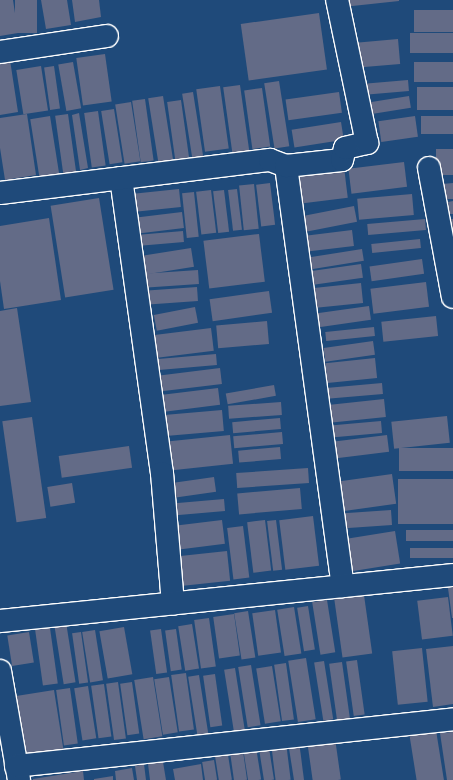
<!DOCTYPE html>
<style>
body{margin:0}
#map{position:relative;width:453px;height:780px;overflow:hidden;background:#1f4a7a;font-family:"Balsamiq Sans",sans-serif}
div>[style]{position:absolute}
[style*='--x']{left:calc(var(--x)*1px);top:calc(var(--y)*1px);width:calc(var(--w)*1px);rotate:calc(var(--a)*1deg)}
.building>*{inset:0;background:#636b87;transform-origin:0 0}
.roads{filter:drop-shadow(1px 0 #fff) drop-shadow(-1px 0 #fff) drop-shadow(0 1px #fff) drop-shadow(0 -1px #fff)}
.minor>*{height:22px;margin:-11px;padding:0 11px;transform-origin:11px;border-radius:11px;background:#1f4a7a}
span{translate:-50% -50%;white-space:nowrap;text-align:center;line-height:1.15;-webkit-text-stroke:3.5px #1f4a7a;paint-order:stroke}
</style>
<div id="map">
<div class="building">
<div style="clip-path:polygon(0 0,13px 0,18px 33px,0 36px)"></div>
<div style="left:15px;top:0;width:22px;height:33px"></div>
<div style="clip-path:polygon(41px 0,67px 0,71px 25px,46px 29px)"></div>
<div style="clip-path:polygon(72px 0,99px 0,101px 17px,75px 22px)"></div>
<div style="clip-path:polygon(342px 0,399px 0,399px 1px,343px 7px)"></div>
<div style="left:453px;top:10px;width:22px;height:39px;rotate:90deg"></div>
<div style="left:319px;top:13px;width:57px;height:79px;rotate:82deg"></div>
<div style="left:453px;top:33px;width:20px;height:43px;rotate:90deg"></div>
<div style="left:398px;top:39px;width:25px;height:45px;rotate:85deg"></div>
<div style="left:105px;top:54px;width:48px;height:29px;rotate:82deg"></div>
<div style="clip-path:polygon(10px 60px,18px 112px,0 115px,0 62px)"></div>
<div style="left:73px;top:62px;width:47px;height:15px;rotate:80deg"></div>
<div style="left:453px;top:62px;width:20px;height:39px;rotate:90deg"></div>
<div style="left:41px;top:66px;width:45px;height:25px;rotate:81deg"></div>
<div style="left:54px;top:66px;width:43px;height:10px;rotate:82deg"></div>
<div style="left:408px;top:80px;width:11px;height:47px;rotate:85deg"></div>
<div style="left:279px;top:81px;width:66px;height:15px;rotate:81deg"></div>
<div style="left:240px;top:85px;width:67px;height:17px;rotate:82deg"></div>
<div style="left:220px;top:86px;width:63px;height:24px;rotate:82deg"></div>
<div style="left:453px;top:87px;width:23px;height:36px;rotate:90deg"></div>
<div style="left:262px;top:88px;width:59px;height:18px;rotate:82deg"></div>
<div style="left:193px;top:92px;width:66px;height:11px;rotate:81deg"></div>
<div style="left:339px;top:92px;width:21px;height:54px;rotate:82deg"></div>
<div style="left:163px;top:96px;width:65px;height:15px;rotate:81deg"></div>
<div style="left:409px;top:96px;width:12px;height:46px;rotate:81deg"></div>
<div style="left:145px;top:99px;width:62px;height:13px;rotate:82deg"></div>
<div style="left:181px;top:100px;width:58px;height:14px;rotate:82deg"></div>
<div style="left:131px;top:102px;width:60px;height:16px;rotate:81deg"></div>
<div style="left:114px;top:109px;width:54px;height:13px;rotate:81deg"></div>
<div style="left:98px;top:111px;width:55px;height:14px;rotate:82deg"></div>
<div style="clip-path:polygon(79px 113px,88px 168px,80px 170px,72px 115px)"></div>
<div style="clip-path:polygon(27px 114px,36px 175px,5px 180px,0 148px,0 118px)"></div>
<div style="left:68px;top:114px;width:59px;height:13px;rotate:82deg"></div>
<div style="left:50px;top:116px;width:59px;height:20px;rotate:81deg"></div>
<div style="left:415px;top:116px;width:21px;height:37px;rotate:82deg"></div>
<div style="left:453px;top:116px;width:18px;height:32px;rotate:90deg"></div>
<div style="left:341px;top:122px;width:18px;height:50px;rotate:81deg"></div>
<div style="left:453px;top:149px;width:26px;height:17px;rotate:90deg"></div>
<div style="left:404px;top:162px;width:25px;height:56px;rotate:83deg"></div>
<div style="left:344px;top:167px;width:31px;height:53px;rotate:83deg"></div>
<div style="left:270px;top:183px;width:42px;height:14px;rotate:83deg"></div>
<div style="clip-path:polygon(453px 183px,453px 199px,443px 199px,442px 184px)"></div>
<div style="left:254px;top:184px;width:45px;height:15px;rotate:84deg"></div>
<div style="left:179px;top:189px;width:18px;height:53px;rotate:84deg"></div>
<div style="left:237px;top:189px;width:41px;height:9px;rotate:83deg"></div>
<div style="left:211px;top:190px;width:43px;height:15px;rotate:83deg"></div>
<div style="left:224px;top:190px;width:42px;height:11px;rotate:83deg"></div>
<div style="left:194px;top:192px;width:45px;height:12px;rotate:84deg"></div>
<div style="left:412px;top:194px;width:21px;height:55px;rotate:85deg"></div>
<div style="left:99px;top:198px;width:93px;height:49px;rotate:81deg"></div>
<div style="clip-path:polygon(453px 201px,453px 214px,449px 214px,448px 202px)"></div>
<div style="left:354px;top:206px;width:16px;height:56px;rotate:79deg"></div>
<div style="left:182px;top:212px;width:16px;height:50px;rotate:83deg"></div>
<div style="clip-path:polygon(49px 218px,61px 300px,4px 309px,0 281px,0 226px)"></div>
<div style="left:425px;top:219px;width:11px;height:58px;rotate:85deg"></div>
<div style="clip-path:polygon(446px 219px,453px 219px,453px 234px,447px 234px)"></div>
<div style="left:352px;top:230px;width:16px;height:49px;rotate:83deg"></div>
<div style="left:183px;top:231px;width:11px;height:47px;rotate:85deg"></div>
<div style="left:259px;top:234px;width:48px;height:56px;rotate:83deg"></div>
<div style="left:420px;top:239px;width:9px;height:49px;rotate:84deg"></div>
<div style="left:191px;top:248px;width:19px;height:54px;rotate:81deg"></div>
<div style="left:362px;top:249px;width:12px;height:53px;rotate:81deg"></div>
<div style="left:422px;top:259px;width:15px;height:53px;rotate:82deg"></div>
<div style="left:361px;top:264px;width:14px;height:50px;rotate:82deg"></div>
<div style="left:198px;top:270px;width:14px;height:59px;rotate:86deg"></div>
<div style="left:426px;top:282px;width:25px;height:56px;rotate:83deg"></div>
<div style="left:361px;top:283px;width:20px;height:52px;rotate:84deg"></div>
<div style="left:197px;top:287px;width:14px;height:53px;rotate:86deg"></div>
<div style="left:269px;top:291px;width:22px;height:60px;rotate:82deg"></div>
<div style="left:369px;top:306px;width:14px;height:56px;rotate:82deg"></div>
<div style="left:195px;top:307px;width:16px;height:42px;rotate:79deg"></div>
<div style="clip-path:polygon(17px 308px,31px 402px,0 406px,0 311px)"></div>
<div style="left:436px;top:316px;width:20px;height:55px;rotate:84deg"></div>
<div style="left:267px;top:321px;width:23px;height:51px;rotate:85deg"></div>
<div style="left:374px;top:327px;width:9px;height:49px;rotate:84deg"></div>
<div style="left:211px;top:328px;width:23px;height:59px;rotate:83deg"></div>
<div style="left:373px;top:341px;width:14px;height:50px;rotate:82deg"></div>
<div style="left:216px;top:354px;width:11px;height:64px;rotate:85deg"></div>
<div style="left:375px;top:358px;width:20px;height:50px;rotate:84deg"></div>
<div style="left:220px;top:368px;width:16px;height:65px;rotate:83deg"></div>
<div style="left:382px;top:383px;width:11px;height:56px;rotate:85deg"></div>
<div style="left:274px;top:385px;width:11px;height:49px;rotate:80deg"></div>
<div style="left:218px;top:388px;width:17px;height:58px;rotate:83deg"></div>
<div style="left:384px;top:399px;width:18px;height:54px;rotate:84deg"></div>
<div style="left:281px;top:402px;width:13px;height:53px;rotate:86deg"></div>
<div style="left:222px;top:410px;width:21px;height:64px;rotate:85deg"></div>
<div style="left:447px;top:416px;width:27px;height:56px;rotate:84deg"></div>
<div style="left:32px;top:417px;width:102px;height:30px;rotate:82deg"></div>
<div style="left:280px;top:418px;width:11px;height:48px;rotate:85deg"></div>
<div style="left:381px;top:421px;width:12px;height:48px;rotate:85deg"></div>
<div style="left:282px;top:432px;width:12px;height:49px;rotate:85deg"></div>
<div style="left:230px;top:435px;width:29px;height:68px;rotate:84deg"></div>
<div style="left:387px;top:435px;width:17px;height:55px;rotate:83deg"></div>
<div style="left:129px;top:446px;width:22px;height:71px;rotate:82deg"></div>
<div style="left:280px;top:447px;width:12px;height:42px;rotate:85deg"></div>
<div style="left:453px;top:448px;width:23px;height:54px;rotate:90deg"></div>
<div style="left:308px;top:468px;width:15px;height:72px;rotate:86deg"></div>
<div style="left:392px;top:474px;width:30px;height:56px;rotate:82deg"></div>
<div style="left:214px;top:477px;width:15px;height:46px;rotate:82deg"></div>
<div style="left:453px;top:479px;width:45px;height:55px;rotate:90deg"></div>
<div style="left:72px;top:483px;width:20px;height:25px;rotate:81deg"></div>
<div style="left:300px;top:488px;width:21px;height:63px;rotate:85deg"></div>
<div style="left:224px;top:499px;width:12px;height:55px;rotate:85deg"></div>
<div style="left:391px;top:510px;width:15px;height:51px;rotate:86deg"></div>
<div style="left:313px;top:516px;width:50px;height:34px;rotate:83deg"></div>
<div style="left:222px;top:520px;width:24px;height:54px;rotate:83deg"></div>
<div style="left:265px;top:520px;width:51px;height:18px;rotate:83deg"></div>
<div style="left:276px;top:520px;width:50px;height:9px;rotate:83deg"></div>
<div style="left:243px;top:526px;width:52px;height:16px;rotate:83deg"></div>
<div style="left:453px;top:530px;width:11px;height:47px;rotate:90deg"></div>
<div style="left:395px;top:531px;width:33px;height:52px;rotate:81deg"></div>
<div style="left:453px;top:548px;width:10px;height:43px;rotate:90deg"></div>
<div style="left:227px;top:551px;width:30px;height:54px;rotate:84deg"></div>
<div style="clip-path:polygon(453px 587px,453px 618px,452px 618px,448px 588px)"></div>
<div style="left:364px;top:595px;width:59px;height:30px;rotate:82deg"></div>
<div style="left:448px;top:597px;width:39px;height:31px;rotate:83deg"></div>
<div style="left:327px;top:600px;width:53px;height:15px;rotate:81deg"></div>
<div style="left:308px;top:606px;width:44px;height:11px;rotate:81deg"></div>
<div style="left:294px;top:607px;width:47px;height:17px;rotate:81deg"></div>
<div style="left:275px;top:610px;width:43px;height:23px;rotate:82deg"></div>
<div style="left:248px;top:611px;width:47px;height:14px;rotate:81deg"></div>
<div style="left:234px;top:614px;width:42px;height:21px;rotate:82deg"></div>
<div style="left:209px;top:618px;width:49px;height:15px;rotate:82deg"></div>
<div style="left:66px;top:622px;width:61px;height:12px;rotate:81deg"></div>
<div style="left:192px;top:624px;width:45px;height:14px;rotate:81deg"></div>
<div style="left:124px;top:627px;width:48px;height:25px;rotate:80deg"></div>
<div style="left:50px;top:628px;width:56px;height:15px;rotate:82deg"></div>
<div style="left:161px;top:629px;width:44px;height:11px;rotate:82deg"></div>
<div style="left:176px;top:629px;width:41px;height:11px;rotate:82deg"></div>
<div style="left:95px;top:630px;width:51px;height:13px;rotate:81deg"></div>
<div style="left:29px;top:632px;width:31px;height:22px;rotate:81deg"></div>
<div style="left:81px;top:632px;width:51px;height:9px;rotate:82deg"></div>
<div style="clip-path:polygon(453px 646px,453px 704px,433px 707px,426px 649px)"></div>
<div style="left:422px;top:648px;width:54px;height:30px;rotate:84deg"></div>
<div style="left:306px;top:658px;width:62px;height:18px;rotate:81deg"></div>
<div style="left:357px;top:660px;width:55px;height:11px;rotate:82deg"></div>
<div style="left:324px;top:661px;width:59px;height:10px;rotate:81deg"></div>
<div style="left:342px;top:662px;width:58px;height:13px;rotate:82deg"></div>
<div style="left:286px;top:663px;width:57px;height:12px;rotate:82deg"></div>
<div style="left:251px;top:665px;width:61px;height:13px;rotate:81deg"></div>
<div style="left:272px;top:666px;width:56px;height:16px;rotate:81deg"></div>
<div style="left:235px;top:668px;width:65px;height:11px;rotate:81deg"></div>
<div style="left:186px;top:673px;width:57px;height:15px;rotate:82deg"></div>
<div style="left:215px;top:674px;width:52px;height:12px;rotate:82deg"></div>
<div style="left:199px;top:675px;width:59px;height:11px;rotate:81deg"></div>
<div style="left:153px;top:677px;width:60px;height:19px;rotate:81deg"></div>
<div style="left:169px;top:677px;width:56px;height:15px;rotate:81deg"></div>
<div style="left:118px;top:682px;width:57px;height:12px;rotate:82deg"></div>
<div style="left:132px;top:682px;width:52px;height:12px;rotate:82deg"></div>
<div style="left:104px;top:684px;width:53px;height:13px;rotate:82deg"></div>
<div style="left:88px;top:686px;width:53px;height:14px;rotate:81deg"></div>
<div style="left:70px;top:688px;width:56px;height:14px;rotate:82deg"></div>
<div style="left:54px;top:690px;width:61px;height:43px;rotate:81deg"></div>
<div style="left:436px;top:730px;width:51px;height:27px;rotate:81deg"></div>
<div style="clip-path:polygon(453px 732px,453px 780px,447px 780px,440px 733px)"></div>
<div style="left:335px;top:738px;width:42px;height:28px;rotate:82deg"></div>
<div style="clip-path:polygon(299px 741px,304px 780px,294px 780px,288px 742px)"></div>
<div style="left:286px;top:742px;width:38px;height:15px;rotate:83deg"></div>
<div style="left:256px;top:747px;width:33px;height:13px;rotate:81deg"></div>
<div style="left:269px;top:748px;width:32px;height:10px;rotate:81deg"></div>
<div style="left:243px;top:751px;width:29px;height:13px;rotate:82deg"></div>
<div style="left:228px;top:755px;width:25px;height:13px;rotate:81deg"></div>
<div style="left:214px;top:760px;width:20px;height:12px;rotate:81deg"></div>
<div style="clip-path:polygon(163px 762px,166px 780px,150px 780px,148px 764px)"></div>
<div style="clip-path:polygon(144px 764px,146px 780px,137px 780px,135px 766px)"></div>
<div style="clip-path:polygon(201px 764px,203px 780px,175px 780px,173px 769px)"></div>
<div style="clip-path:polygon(132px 768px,134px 780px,116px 780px,115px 771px)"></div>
<div style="clip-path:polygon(83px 771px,84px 780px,33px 780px,33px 779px)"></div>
<div style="clip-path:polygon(113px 776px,113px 780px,94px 780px,94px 779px)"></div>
</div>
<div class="roads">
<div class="minor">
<div style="--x:0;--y:52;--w:108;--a:-8.5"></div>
<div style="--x:286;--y:166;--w:424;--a:82.3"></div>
<div style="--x:429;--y:168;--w:131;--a:79.5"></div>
<div style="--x:121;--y:178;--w:298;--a:82.1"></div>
<div style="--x:162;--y:473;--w:131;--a:85.2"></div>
<div style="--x:0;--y:193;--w:272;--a:-7"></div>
<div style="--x:270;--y:160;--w:17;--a:21"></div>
<div style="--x:286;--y:166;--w:56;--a:-6.1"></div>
<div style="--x:342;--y:160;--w:12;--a:-76"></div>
<div style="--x:345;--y:148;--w:23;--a:-13"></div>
<div style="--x:367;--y:143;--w:146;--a:-101.8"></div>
<div style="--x:0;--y:621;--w:455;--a:-5.8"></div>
<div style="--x:0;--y:671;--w:111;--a:80.1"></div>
<div style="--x:16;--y:766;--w:440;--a:-6.1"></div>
</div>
</div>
</div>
